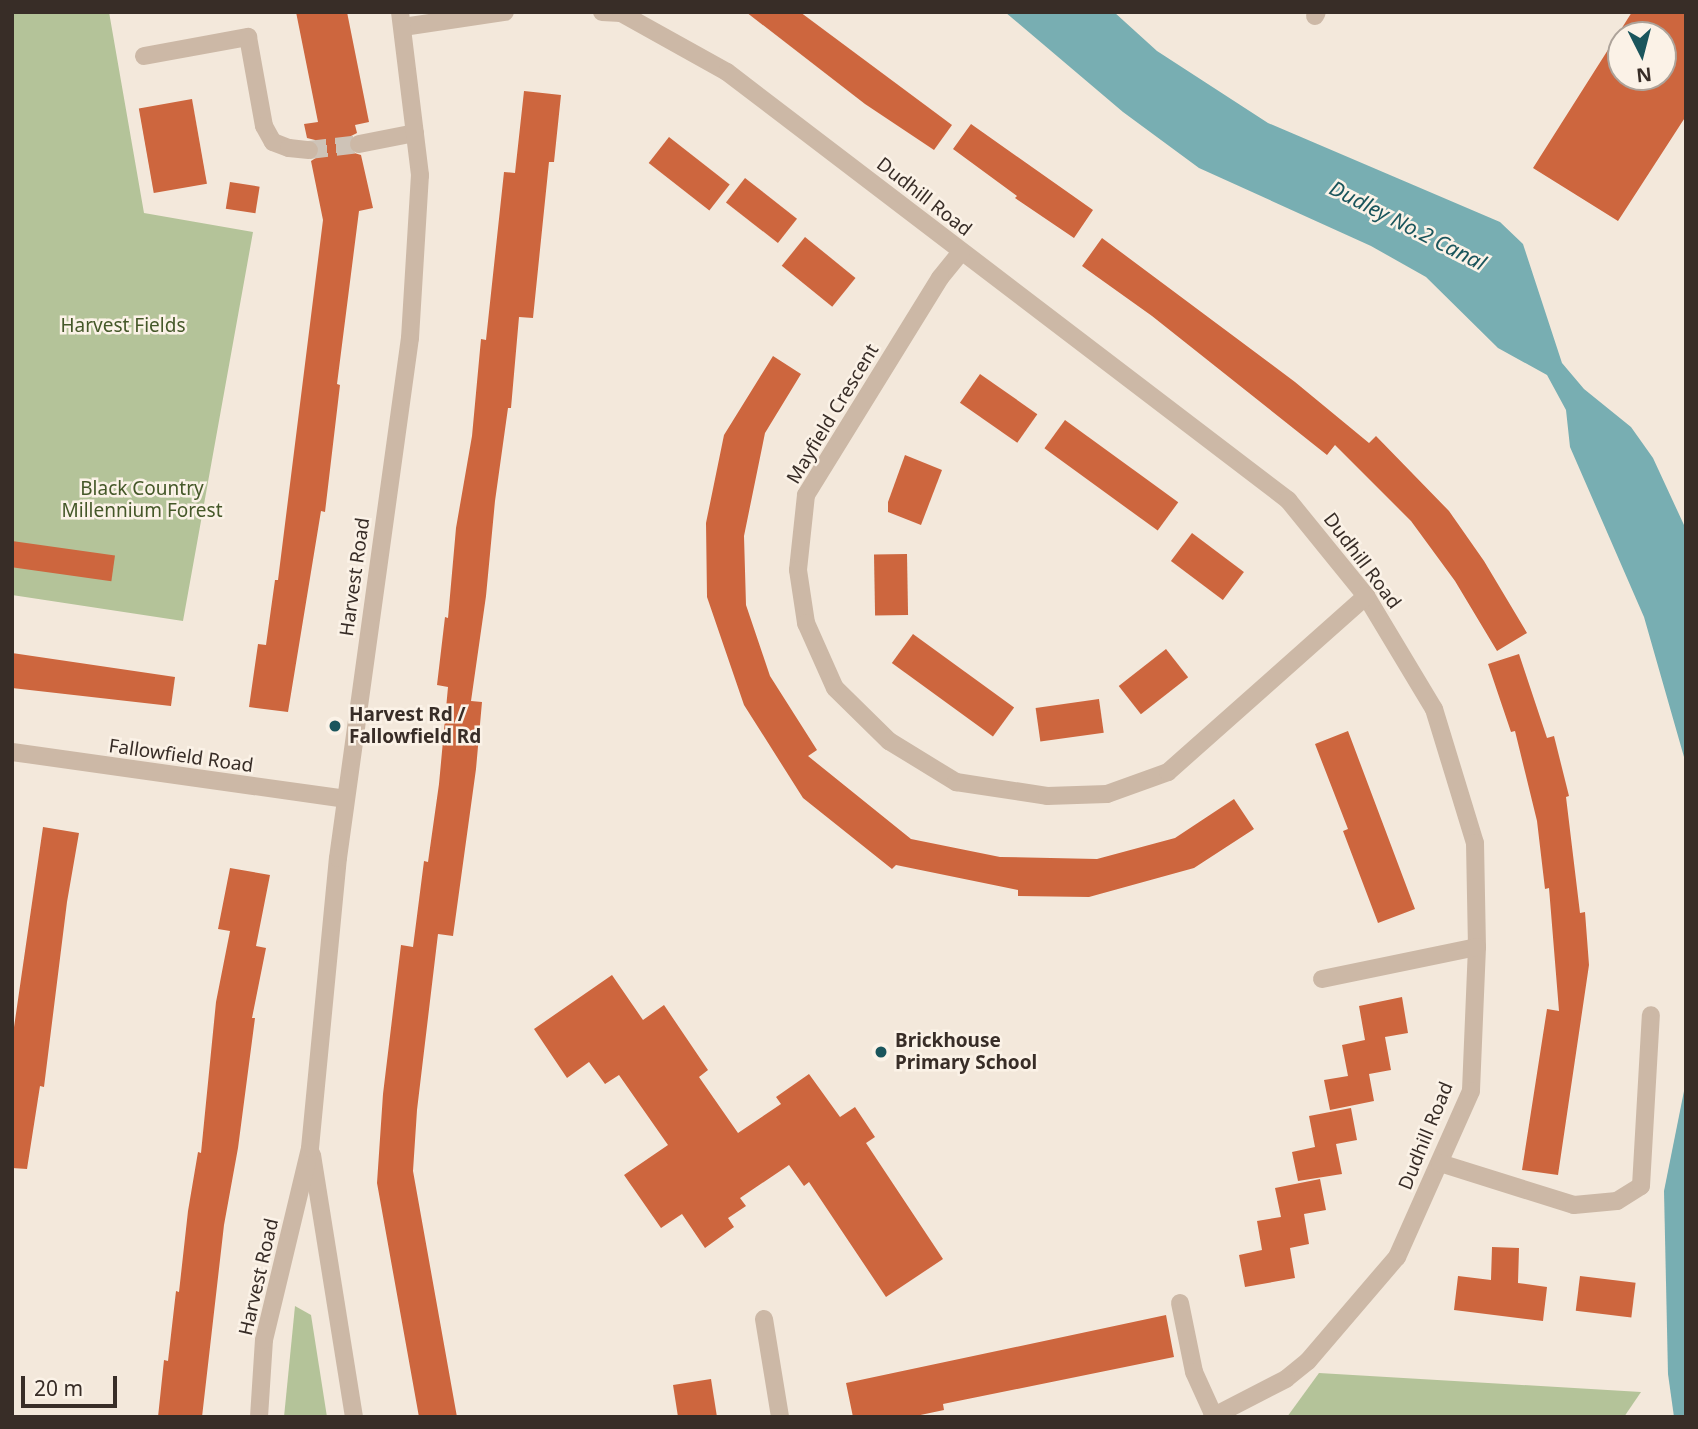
<!DOCTYPE html>
<style>
body{margin:0}
#map{position:relative;width:1698px;height:1429px;overflow:hidden;background:#f3e8db;font-family:"Noto Sans",sans-serif}
div>[style]{position:absolute}
[style*='--x']{left:calc(var(--x)*1px);top:calc(var(--y)*1px);width:calc(var(--w)*1px);rotate:calc(var(--a)*1deg)}
.green>*{inset:0;background:#b4c399}
.water>*{inset:0;background:#78aeb2}
.building>*{inset:0;background:#cd663e;transform-origin:0 0}
.minor-tunnel>*{height:18px;margin-top:-9px;transform-origin:0;background:repeating-linear-gradient(90deg,#cec3b7 0 18px,transparent 0 27px)}
.minor>*{height:18px;margin:-9px;padding:0 9px;transform-origin:9px;border-radius:9px;background:#ccb8a6}
.dots>*{width:19px;height:19px;translate:-50% -50%;box-sizing:border-box;border:4px solid #fbf2e7;border-radius:50%}
span{translate:-50% -50%;white-space:nowrap;text-align:center;line-height:1.15;-webkit-text-stroke:5px #fbf2e7;paint-order:stroke}
.street-label{font-size:19px;color:#382d27}
.park-label{font-size:19px;color:#455829}
.poi-label{font-size:19px;color:#382d27;font-weight:700}
.left{translate:0 -50%;text-align:left}
.water-label{font-size:21px;color:#1a555c;font-style:italic}
.frame{position:absolute;inset:0;border:14px solid #382d27;pointer-events:none}
.north{position:absolute;left:1607px;top:21px;width:70px;height:70px;box-sizing:border-box;background:#fbf2e7;border:2px solid #ada39a;border-radius:50%;rotate:174deg;font-size:19px;font-weight:700;line-height:28px;text-align:center;color:#382d27}
.north::after{content:'';display:block;margin:auto;width:24px;height:32px;background:#1a555c;clip-path:polygon(50% 0,100% 100%,50% 72%,0 100%)}
.scale{position:absolute;left:21px;top:1376px;width:96px;height:32px;box-sizing:border-box;border:4px solid #382d27;border-top:0;padding-left:9px;font-size:21px;line-height:24px;white-space:nowrap;color:#382d27;-webkit-text-stroke:5px #fbf2e7;paint-order:stroke}
</style>
<div id="map">
<div class="green">
<div style="clip-path:polygon(12px 12px,109px 12px,144px 213px,253px 232px,183px 621px,12px 595px)"></div>
<div style="clip-path:polygon(295px 1306px,311px 1315px,327px 1417px,284px 1417px)"></div>
<div style="clip-path:polygon(1319px 1373px,1641px 1392px,1624px 1417px,1287px 1417px)"></div>
</div>
<div class="water">
<div style="clip-path:polygon(1005px 12px,1114px 12px,1157px 51px,1268px 123px,1500px 222px,1523px 244px,1562px 363px,1584px 389px,1631px 427px,1653px 458px,1684px 525px,1686px 764px,1644px 617px,1570px 447px,1566px 410px,1547px 375px,1498px 348px,1426px 277px,1371px 246px,1199px 168px,1123px 112px)"></div>
<div style="clip-path:polygon(1686px 1081px,1686px 1417px,1674px 1417px,1668px 1374px,1664px 1191px)"></div>
</div>
<div class="building">
<div style="clip-path:polygon(296px 12px,347px 12px,369px 122px,355px 125px,357px 133px,351px 136px,348px 146px,351px 152px,361px 155px,373px 208px,359px 211px,337px 384px,340px 385px,325px 512px,321px 511px,288px 712px,249px 707px,258px 644px,266px 645px,275px 580px,278px 580px,323px 220px,311px 161px,319px 156px,320px 146px,315px 140px,307px 138px,304px 124px,318px 122px)"></div>
<div style="clip-path:polygon(746px 12px,800px 12px,952px 125px,934px 150px,865px 104px)"></div>
<div style="clip-path:polygon(evenodd,1632px 12px,1686px 12px,1686px 116px,1618px 221px,1533px 168px,1632px 12px,1621px 35px,1663px 35px,1663px 77px,1621px 77px,1621px 35px)"></div>
<div style="clip-path:polygon(524px 91px,561px 95px,554px 162px,549px 162px,533px 318px,519px 317px,511px 408px,508px 408px,495px 501px,486px 596px,471px 701px,482px 702px,476px 769px,453px 936px,438px 934px,417px 1110px,413px 1171px,457px 1417px,419px 1417px,377px 1183px,383px 1094px,401px 945px,413px 947px,424px 861px,428px 862px,439px 784px,448px 687px,437px 685px,445px 617px,448px 618px,456px 528px,472px 436px,481px 339px,486px 340px,504px 172px,515px 173px)"></div>
<div style="left:192px;top:99px;width:86px;height:54px;rotate:80deg"></div>
<div style="clip-path:polygon(971px 124px,1093px 210px,1074px 238px,1015px 198px,1017px 196px,953px 149px)"></div>
<div style="left:669px;top:137px;width:77px;height:33px;rotate:38deg"></div>
<div style="left:745px;top:178px;width:66px;height:31px;rotate:38deg"></div>
<div style="left:230px;top:182px;width:30px;height:27px;rotate:9deg"></div>
<div style="left:805px;top:237px;width:65px;height:37px;rotate:39deg"></div>
<div style="clip-path:polygon(1102px 238px,1295px 382px,1369px 443px,1376px 436px,1449px 511px,1484px 561px,1527px 633px,1497px 651px,1455px 581px,1411px 521px,1335px 445px,1327px 455px,1152px 316px,1082px 266px)"></div>
<div style="clip-path:polygon(773px 356px,801px 374px,765px 433px,744px 536px,746px 605px,770px 676px,817px 750px,808px 756px,911px 839px,1000px 857px,1097px 859px,1175px 838px,1234px 799px,1254px 829px,1194px 868px,1089px 897px,1018px 896px,1018px 890px,896px 865px,892px 869px,803px 798px,744px 705px,707px 597px,706px 523px,724px 435px)"></div>
<div style="left:980px;top:374px;width:70px;height:35px;rotate:35deg"></div>
<div style="left:1065px;top:420px;width:140px;height:35px;rotate:36deg"></div>
<div style="clip-path:polygon(905px 455px,942px 470px,921px 525px,888px 512px,888px 502px)"></div>
<div style="left:1192px;top:533px;width:65px;height:35px;rotate:37deg"></div>
<div style="left:12px;top:541px;width:104px;height:26px;rotate:8deg"></div>
<div style="left:907px;top:554px;width:61px;height:33px;rotate:89deg"></div>
<div style="left:913px;top:634px;width:125px;height:36px;rotate:36deg"></div>
<div style="left:1166px;top:649px;width:36px;height:60px;rotate:52deg"></div>
<div style="clip-path:polygon(12px 653px,175px 677px,171px 706px,12px 688px)"></div>
<div style="clip-path:polygon(1519px 654px,1547px 738px,1554px 736px,1569px 796px,1566px 797px,1580px 913px,1585px 912px,1589px 965px,1558px 1175px,1522px 1170px,1547px 1009px,1559px 1011px,1549px 888px,1545px 889px,1537px 821px,1515px 731px,1511px 732px,1488px 664px)"></div>
<div style="left:1099px;top:699px;width:34px;height:64px;rotate:82deg"></div>
<div style="clip-path:polygon(1348px 731px,1415px 909px,1378px 923px,1343px 831px,1348px 829px,1315px 744px)"></div>
<div style="clip-path:polygon(43px 827px,79px 833px,67px 902px,44px 1087px,40px 1086px,27px 1169px,12px 1168px,12px 1041px)"></div>
<div style="clip-path:polygon(230px 868px,270px 875px,256px 946px,266px 948px,252px 1018px,255px 1018px,238px 1148px,224px 1225px,202px 1417px,158px 1417px,164px 1360px,168px 1361px,176px 1291px,179px 1292px,188px 1211px,198px 1152px,201px 1153px,216px 1002px,230px 931px,218px 929px)"></div>
<div style="clip-path:polygon(612px 975px,643px 1020px,664px 1005px,708px 1070px,699px 1077px,738px 1133px,781px 1104px,776px 1097px,809px 1074px,840px 1117px,855px 1107px,875px 1137px,866px 1143px,943px 1259px,886px 1297px,809px 1182px,804px 1186px,789px 1165px,740px 1198px,746px 1206px,728px 1218px,734px 1227px,705px 1248px,682px 1214px,661px 1228px,624px 1175px,668px 1145px,619px 1075px,605px 1084px,589px 1062px,567px 1078px,534px 1029px)"></div>
<div style="clip-path:polygon(1402px 997px,1408px 1033px,1385px 1037px,1391px 1070px,1369px 1074px,1374px 1101px,1330px 1110px,1324px 1080px,1348px 1076px,1342px 1045px,1365px 1040px,1359px 1006px)"></div>
<div style="clip-path:polygon(1351px 1108px,1357px 1140px,1336px 1144px,1342px 1174px,1298px 1181px,1292px 1152px,1315px 1147px,1309px 1116px)"></div>
<div style="clip-path:polygon(1320px 1179px,1326px 1210px,1304px 1214px,1309px 1244px,1290px 1248px,1295px 1278px,1245px 1287px,1239px 1255px,1262px 1250px,1257px 1221px,1281px 1217px,1275px 1188px)"></div>
<div style="clip-path:polygon(1492px 1247px,1519px 1248px,1518px 1283px,1547px 1287px,1543px 1321px,1454px 1310px,1458px 1276px,1491px 1280px)"></div>
<div style="left:1580px;top:1276px;width:56px;height:35px;rotate:7deg"></div>
<div style="clip-path:polygon(1166px 1315px,1174px 1357px,943px 1404px,944px 1410px,911px 1417px,853px 1417px,846px 1383px)"></div>
<div style="clip-path:polygon(711px 1379px,717px 1417px,678px 1417px,673px 1385px)"></div>
</div>
<div class="minor-tunnel">
<div style="--x:309;--y:150;--w:50;--a:-6.8"></div>
</div>
<div class="minor">
<div style="--x:602;--y:12;--w:19;--a:3"></div>
<div style="--x:621;--y:13;--w:121;--a:29.1"></div>
<div style="--x:727;--y:72;--w:706;--a:37.34"></div>
<div style="--x:1288;--y:500;--w:124;--a:50.9"></div>
<div style="--x:1366;--y:596;--w:132;--a:59"></div>
<div style="--x:1434;--y:709;--w:140;--a:73"></div>
<div style="--x:1475;--y:843;--w:104;--a:88.9"></div>
<div style="--x:1477;--y:947;--w:144;--a:92.4"></div>
<div style="--x:1471;--y:1091;--w:182;--a:114"></div>
<div style="--x:1397;--y:1257;--w:137;--a:130.6"></div>
<div style="--x:1308;--y:1361;--w:28;--a:141"></div>
<div style="--x:1286;--y:1379;--w:83;--a:152.8"></div>
<div style="--x:1315;--y:16;--w:4;--a:-63"></div>
<div style="--x:403;--y:27;--w:103;--a:-8.4"></div>
<div style="--x:144;--y:56;--w:106;--a:-10.4"></div>
<div style="--x:248;--y:37;--w:90;--a:79.8"></div>
<div style="--x:264;--y:126;--w:18;--a:61"></div>
<div style="--x:273;--y:142;--w:17;--a:21"></div>
<div style="--x:289;--y:148;--w:20;--a:6"></div>
<div style="--x:359;--y:144;--w:57;--a:-11.1"></div>
<div style="--x:961;--y:252;--w:33;--a:129"></div>
<div style="--x:940;--y:278;--w:255;--a:121.7"></div>
<div style="--x:806;--y:495;--w:75;--a:96.1"></div>
<div style="--x:798;--y:570;--w:54;--a:81.4"></div>
<div style="--x:806;--y:623;--w:71;--a:66"></div>
<div style="--x:835;--y:688;--w:76;--a:44.5"></div>
<div style="--x:889;--y:741;--w:79;--a:31.5"></div>
<div style="--x:956;--y:782;--w:92;--a:8.7"></div>
<div style="--x:1047;--y:796;--w:60;--a:-1.9"></div>
<div style="--x:1107;--y:794;--w:65;--a:-19.8"></div>
<div style="--x:1168;--y:772;--w:265;--a:-41.6"></div>
<div style="--x:12;--y:752;--w:336;--a:8"></div>
<div style="--x:1322;--y:979;--w:158;--a:-11.7"></div>
<div style="--x:312;--y:1155;--w:265;--a:80.9"></div>
<div style="--x:1440;--y:1163;--w:140;--a:17.4"></div>
<div style="--x:1574;--y:1205;--w:43;--a:-5.3"></div>
<div style="--x:1617;--y:1201;--w:28;--a:-32"></div>
<div style="--x:1641;--y:1186;--w:171;--a:-86.7"></div>
<div style="--x:1180;--y:1303;--w:70;--a:78.5"></div>
<div style="--x:1194;--y:1372;--w:48;--a:65.6"></div>
<div style="--x:764;--y:1319;--w:99;--a:80.7"></div>
<div style="--x:259;--y:1417;--w:77;--a:-86.3"></div>
<div style="--x:264;--y:1340;--w:197;--a:-76.5"></div>
<div style="--x:310;--y:1148;--w:291;--a:-84.5"></div>
<div style="--x:338;--y:858;--w:525;--a:-82.12"></div>
<div style="--x:410;--y:338;--w:163;--a:-86.5"></div>
<div style="--x:420;--y:175;--w:164;--a:-97"></div>
</div>
<div class="dots">
<div style="left:335px;top:726px;background:#1a555c"></div>
<div style="left:881px;top:1052px;background:#1a555c"></div>
</div>
<div class="street-label">
<span style="left:924px;top:197px;rotate:38deg">Dudhill Road</span>
<span style="left:833px;top:414px;rotate:-59deg">Mayfield Crescent</span>
<span style="left:1362px;top:561px;rotate:53deg">Dudhill Road</span>
<span style="left:355px;top:577px;rotate:-82deg">Harvest Road</span>
<span style="left:181px;top:756px;rotate:8deg">Fallowfield Road</span>
<span style="left:1426px;top:1136px;rotate:-68deg">Dudhill Road</span>
<span style="left:259px;top:1277px;rotate:-77deg">Harvest Road</span>
</div>
<div class="park-label">
<span style="left:123px;top:326px">Harvest Fields</span>
<span style="left:142px;top:500px">Black Country<br>Millennium Forest</span>
</div>
<div class="poi-label">
<span class="left" style="left:349px;top:726px">Harvest Rd /<br>Fallowfield Rd</span>
<span class="left" style="left:895px;top:1052px">Brickhouse<br>Primary School</span>
</div>
<div class="water-label">
<span style="left:1408px;top:225px;rotate:27deg">Dudley No.2 Canal</span>
</div>
<div class="frame"></div>
<div class="north">N</div>
<div class="scale">20 m</div>
</div>
